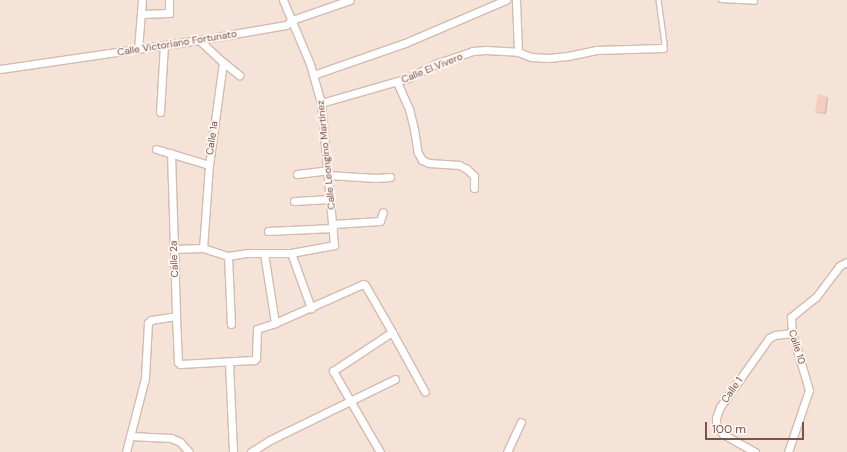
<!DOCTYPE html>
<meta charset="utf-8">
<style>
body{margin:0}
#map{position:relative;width:847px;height:452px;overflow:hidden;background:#fef3ea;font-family:"DM Sans",sans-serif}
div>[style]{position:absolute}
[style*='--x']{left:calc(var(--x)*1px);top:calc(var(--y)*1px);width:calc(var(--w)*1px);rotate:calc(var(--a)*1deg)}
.residential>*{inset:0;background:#f6e3d8;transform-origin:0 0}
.shadow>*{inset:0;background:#0003}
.building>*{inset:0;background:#f5ccc0}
.roads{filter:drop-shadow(1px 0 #d4bab1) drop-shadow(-1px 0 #d4bab1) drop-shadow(0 1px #d4bab1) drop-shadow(0 -1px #d4bab1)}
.service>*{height:3.5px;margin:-1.75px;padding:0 1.75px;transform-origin:1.75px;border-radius:1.75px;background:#fff}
.minor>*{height:7px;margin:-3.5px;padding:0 3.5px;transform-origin:3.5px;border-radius:3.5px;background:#fff}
span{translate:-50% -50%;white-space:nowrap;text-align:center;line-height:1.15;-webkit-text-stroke:3.5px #fff7f2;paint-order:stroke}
.street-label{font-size:10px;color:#7b534a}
.scale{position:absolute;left:705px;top:422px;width:99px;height:18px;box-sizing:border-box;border:2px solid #7b534a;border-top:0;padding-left:5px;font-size:12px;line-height:14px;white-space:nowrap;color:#7b534a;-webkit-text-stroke:3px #fff7f2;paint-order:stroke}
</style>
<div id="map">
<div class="residential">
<div style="left:0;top:0;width:847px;height:452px"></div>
</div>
<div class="shadow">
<div style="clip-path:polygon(827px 97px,828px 98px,826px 114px,818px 113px,816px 112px)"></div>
</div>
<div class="building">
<div style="clip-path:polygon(818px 94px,827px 96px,825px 113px,815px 112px)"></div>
</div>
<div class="roads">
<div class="service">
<div style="--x:659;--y:0;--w:44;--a:82.2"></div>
<div style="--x:665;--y:44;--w:4;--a:117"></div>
<div style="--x:721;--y:0;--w:34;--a:3"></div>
</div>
<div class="minor">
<div style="--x:516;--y:0;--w:52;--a:87.8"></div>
<div style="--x:141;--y:14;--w:28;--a:-2"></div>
<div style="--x:169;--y:13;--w:13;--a:-90"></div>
<div style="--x:199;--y:40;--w:33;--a:43"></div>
<div style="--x:223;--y:62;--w:104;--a:97.7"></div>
<div style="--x:209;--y:165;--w:83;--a:94.1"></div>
<div style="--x:138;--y:49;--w:49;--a:-85.3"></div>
<div style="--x:223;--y:62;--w:21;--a:39"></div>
<div style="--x:0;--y:69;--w:201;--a:-8.3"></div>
<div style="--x:199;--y:40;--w:88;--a:-9.8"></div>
<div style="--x:286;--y:25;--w:8;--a:-40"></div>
<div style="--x:292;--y:20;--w:61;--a:-19"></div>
<div style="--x:313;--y:75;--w:97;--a:-19.2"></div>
<div style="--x:405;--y:43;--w:110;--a:-23.1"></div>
<div style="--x:397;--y:82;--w:30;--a:66"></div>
<div style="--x:409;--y:109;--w:21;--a:76"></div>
<div style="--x:414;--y:129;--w:24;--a:81"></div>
<div style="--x:418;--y:153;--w:8;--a:60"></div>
<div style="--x:422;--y:160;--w:8;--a:23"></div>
<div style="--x:429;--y:163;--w:30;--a:4"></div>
<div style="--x:459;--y:165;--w:9;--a:27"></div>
<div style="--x:467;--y:169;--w:10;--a:45"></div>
<div style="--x:474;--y:176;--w:12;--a:90"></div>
<div style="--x:321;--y:103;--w:91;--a:-16"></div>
<div style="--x:408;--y:78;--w:34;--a:-27"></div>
<div style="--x:438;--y:63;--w:37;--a:-19"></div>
<div style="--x:473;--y:51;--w:12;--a:-5"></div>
<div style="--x:485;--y:50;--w:33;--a:3"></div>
<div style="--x:518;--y:52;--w:14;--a:21"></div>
<div style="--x:531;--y:57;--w:17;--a:3"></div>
<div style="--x:548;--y:58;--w:20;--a:-6"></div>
<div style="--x:568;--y:56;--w:29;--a:-12"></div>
<div style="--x:596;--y:50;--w:67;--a:-1.7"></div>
<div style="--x:160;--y:112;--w:67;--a:-86.6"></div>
<div style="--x:156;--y:149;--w:55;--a:16.8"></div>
<div style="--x:171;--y:153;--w:163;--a:88.2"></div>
<div style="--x:176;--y:316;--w:46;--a:87.5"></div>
<div style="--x:178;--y:362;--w:3;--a:45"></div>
<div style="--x:180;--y:364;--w:74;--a:-3.1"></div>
<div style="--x:254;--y:360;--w:3;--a:-45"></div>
<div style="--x:256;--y:358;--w:29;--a:-88"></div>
<div style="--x:257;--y:329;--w:19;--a:-18"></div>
<div style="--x:275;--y:323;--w:96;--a:-23.9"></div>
<div style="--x:363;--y:284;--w:2;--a:27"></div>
<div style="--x:365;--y:285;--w:54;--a:60.1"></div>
<div style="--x:392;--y:332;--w:68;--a:61.2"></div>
<div style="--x:297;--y:174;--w:31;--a:-7"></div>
<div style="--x:328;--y:175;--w:48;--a:3.6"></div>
<div style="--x:376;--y:178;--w:14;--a:-4"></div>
<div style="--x:294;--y:201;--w:36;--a:-3"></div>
<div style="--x:333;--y:224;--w:47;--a:-3.7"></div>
<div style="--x:380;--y:221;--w:9;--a:-72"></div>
<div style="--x:268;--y:231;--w:65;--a:-2.6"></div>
<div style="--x:174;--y:249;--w:29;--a:-2"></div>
<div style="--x:203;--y:248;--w:26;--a:18"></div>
<div style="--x:228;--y:256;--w:20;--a:-9"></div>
<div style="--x:248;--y:253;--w:43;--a:0"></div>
<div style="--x:291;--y:253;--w:44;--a:-10.5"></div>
<div style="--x:334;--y:245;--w:143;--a:-95.2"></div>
<div style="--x:321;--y:103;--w:41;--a:-105.8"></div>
<div style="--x:310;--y:64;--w:69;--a:-112.9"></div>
<div style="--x:264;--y:253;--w:71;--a:81.1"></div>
<div style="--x:291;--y:253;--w:59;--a:70"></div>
<div style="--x:228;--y:256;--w:68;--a:87.5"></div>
<div style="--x:229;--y:363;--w:89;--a:87.4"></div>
<div style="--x:130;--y:436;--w:41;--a:2.8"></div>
<div style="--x:171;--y:438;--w:10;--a:24"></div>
<div style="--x:180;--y:442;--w:13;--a:48"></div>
<div style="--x:126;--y:452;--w:76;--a:-75.6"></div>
<div style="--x:145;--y:378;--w:55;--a:-86.9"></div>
<div style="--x:148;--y:323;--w:4;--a:-45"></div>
<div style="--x:151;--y:320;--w:25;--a:-9"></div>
<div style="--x:251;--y:452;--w:22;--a:-32"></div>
<div style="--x:270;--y:440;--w:139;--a:-26"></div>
<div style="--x:380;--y:452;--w:94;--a:-120.1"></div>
<div style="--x:333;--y:371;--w:71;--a:-33.5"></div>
<div style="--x:507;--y:452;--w:33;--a:-65"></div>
<div style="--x:755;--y:452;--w:37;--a:-151"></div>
<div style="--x:723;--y:434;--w:11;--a:-128"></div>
<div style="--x:716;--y:425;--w:7;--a:-90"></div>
<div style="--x:716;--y:418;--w:12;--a:-70"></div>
<div style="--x:720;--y:407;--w:85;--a:-54.6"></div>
<div style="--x:769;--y:338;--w:7;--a:-27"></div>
<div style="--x:775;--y:335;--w:17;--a:-7"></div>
<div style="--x:788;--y:452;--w:65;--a:-71.3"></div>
<div style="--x:809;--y:390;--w:59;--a:-106.6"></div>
<div style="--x:792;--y:333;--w:16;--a:-94"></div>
<div style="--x:791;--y:317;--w:32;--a:-39"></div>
<div style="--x:816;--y:297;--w:39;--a:-53"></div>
<div style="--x:839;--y:266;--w:9;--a:-27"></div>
</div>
</div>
<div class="street-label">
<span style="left:177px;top:43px;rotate:-9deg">Calle Victoriano Fortunato</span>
<span style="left:432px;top:68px;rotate:-22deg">Calle El Vivero</span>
<span style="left:212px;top:138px;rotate:-82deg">Calle 1a</span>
<span style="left:326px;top:155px;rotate:-96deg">Calle Leongino Martínez</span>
<span style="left:174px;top:259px;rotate:-92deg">Calle 2a</span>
<span style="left:797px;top:347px;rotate:73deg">Calle 10</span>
<span style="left:732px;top:390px;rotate:-55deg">Calle 1</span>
</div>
<div class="scale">100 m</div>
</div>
